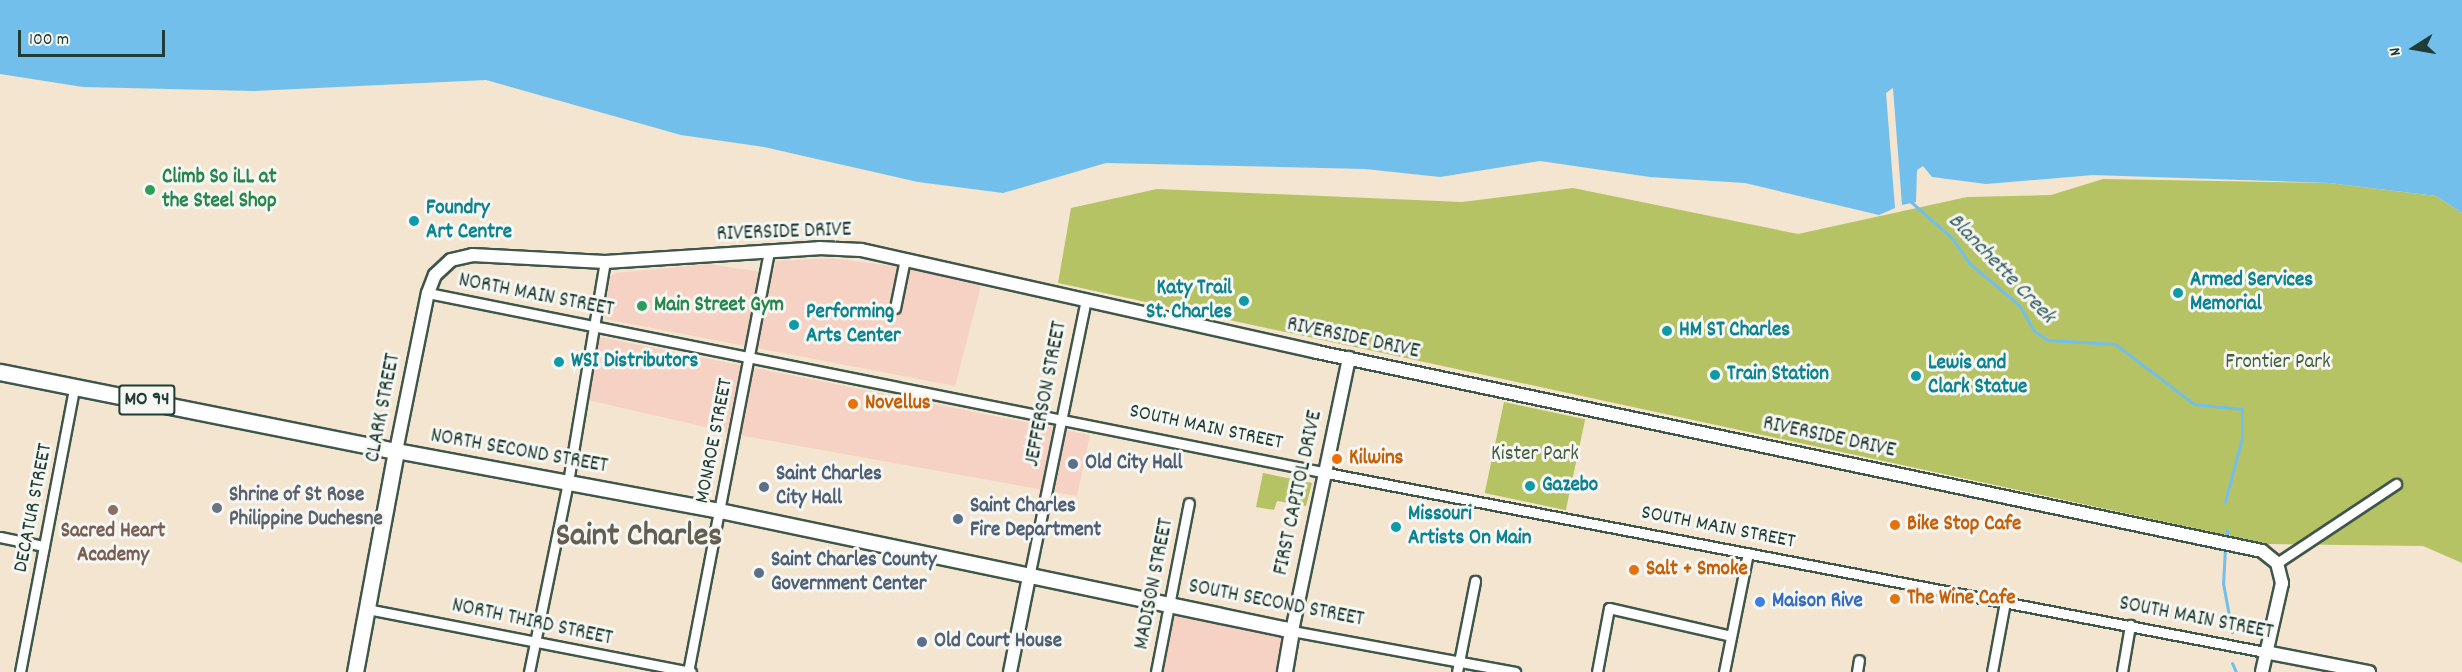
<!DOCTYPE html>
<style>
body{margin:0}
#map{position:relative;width:2462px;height:672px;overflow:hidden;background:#f3e5cf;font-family:Dekko,sans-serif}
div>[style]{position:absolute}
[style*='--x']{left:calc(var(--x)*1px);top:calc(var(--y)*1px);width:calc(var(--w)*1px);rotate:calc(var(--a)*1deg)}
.built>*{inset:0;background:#f6d2c4}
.green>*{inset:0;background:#b6c365;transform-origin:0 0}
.water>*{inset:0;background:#73bfec}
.stream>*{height:3px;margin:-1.5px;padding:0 1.5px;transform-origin:1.5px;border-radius:1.5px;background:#73bfec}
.roads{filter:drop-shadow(2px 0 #3f564b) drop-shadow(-2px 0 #3f564b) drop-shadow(0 2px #3f564b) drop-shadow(0 -2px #3f564b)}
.minor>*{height:9px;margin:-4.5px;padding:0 4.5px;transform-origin:4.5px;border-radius:4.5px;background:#fff}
.tertiary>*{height:12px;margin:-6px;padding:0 6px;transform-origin:6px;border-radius:6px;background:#fff}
.secondary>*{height:14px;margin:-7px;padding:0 7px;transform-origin:7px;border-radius:7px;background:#fff}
.primary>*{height:15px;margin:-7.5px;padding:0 7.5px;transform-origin:7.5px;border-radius:7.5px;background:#fff}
.dots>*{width:16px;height:16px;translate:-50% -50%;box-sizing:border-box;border:3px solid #f6f6f2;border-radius:50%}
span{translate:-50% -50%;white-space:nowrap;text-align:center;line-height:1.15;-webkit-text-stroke:6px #f6f6f2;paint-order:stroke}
.shield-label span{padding:2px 4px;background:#f6f6f2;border:2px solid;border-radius:4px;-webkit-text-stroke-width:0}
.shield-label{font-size:20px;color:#1f3d34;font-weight:700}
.leisure-label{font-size:21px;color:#27864d;font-weight:700}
.left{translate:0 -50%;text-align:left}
.culture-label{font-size:21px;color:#0d838f;font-weight:700}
.right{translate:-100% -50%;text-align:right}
.street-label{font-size:21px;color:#1f3d34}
.park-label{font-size:21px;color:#455e40}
.food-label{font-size:21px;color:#c56008;font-weight:700}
.service-label{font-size:21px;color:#4e5e75;font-weight:700}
.worship-label{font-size:21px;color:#5b616d;font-weight:700}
.education-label{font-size:21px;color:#785e54;font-weight:700}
.shop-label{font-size:21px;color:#366cbe;font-weight:700}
.water-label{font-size:22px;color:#345e62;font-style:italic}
.town-label{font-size:33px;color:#625f52;font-weight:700}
.north{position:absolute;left:2384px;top:18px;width:60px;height:60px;-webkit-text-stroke:4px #f6f6f2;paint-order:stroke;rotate:259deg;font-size:16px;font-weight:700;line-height:24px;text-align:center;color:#1f3d34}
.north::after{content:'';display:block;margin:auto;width:21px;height:27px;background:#1f3d34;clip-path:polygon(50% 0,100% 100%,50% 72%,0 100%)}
.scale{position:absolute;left:18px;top:30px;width:147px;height:27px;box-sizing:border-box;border:3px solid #1f3d34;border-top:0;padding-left:8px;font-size:18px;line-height:21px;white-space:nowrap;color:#1f3d34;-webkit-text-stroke:4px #f6f6f2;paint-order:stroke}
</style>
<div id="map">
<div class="built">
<div style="clip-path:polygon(831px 258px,914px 269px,981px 286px,955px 386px,605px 319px,610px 277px,615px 273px,709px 264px,773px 274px,776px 261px)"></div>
<div style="clip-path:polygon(599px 337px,1090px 435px,1077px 496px,744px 436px,588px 400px)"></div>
<div style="clip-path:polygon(1171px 614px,1284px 636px,1276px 672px,1160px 672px)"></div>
</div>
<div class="green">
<div style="clip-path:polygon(2103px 179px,2329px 183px,2436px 196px,2462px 213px,2462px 563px,2423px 546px,2268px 544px,1058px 283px,1071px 208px,1157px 189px,1462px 202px,1573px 188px,1798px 234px,1967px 197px,2051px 195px)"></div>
<div style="left:1504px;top:402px;width:83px;height:93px;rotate:12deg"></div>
<div style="clip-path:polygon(1263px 473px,1312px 483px,1306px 506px,1277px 501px,1274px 510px,1256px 507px)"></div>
</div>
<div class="water">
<div style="clip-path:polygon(0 0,2462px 0,2462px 213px,2436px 196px,2329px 183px,2093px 175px,1986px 184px,1932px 177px,1923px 166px,1917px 170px,1916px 202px,1902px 205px,1893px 88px,1886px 93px,1895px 208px,1879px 215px,1745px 183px,1650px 177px,1540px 161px,1440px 177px,1365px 169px,1106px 163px,1003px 193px,918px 182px,764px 147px,681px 135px,486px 80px,254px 91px,83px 87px,0 74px)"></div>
</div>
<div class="stream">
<div style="--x:1910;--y:201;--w:56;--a:41.4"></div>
<div style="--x:1952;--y:238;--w:30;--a:56"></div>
<div style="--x:1969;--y:263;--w:65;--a:40"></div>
<div style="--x:2019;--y:305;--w:30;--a:60"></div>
<div style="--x:2034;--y:331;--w:17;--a:33"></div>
<div style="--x:2048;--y:340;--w:67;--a:3.4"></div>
<div style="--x:2115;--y:344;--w:99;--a:37.2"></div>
<div style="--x:2194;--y:404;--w:48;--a:5.9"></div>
<div style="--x:2242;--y:409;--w:29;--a:90"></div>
<div style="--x:2242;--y:438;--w:66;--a:104.9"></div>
<div style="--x:2226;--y:541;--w:11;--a:-85"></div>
<div style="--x:2225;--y:547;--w:36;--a:93"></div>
<div style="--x:2223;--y:583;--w:50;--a:79.6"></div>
<div style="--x:2232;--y:663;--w:10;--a:66"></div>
</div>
<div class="roads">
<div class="minor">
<div style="--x:428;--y:293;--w:922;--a:11.32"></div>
<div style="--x:1332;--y:474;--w:950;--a:10.8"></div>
<div style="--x:895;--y:308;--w:50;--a:-78.5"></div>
<div style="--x:0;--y:537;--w:45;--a:11.6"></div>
<div style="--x:2277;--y:563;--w:143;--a:-33.6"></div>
<div style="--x:1029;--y:577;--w:284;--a:-78.4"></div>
<div style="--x:367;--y:609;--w:330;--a:11"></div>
<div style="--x:1292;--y:631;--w:227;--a:10.4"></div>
<div style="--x:20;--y:672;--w:292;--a:-79.2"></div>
<div style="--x:529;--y:672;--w:194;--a:-78.4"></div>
<div style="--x:568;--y:482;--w:223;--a:-80.5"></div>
<div style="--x:688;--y:672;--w:429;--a:-79.1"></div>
<div style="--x:1156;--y:672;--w:172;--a:-79"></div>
<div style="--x:1457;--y:672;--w:93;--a:-78.8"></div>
<div style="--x:1597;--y:672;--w:65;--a:-79.4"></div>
<div style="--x:1609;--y:608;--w:125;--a:12.9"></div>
<div style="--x:1724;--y:672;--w:121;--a:-78.6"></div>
<div style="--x:1857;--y:672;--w:12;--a:-81"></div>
<div style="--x:1992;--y:672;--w:71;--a:-79.5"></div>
<div style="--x:2122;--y:672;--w:48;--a:-80.3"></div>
</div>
<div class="tertiary">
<div style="--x:396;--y:451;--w:161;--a:-78.6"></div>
<div style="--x:428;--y:293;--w:19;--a:-69"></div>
<div style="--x:435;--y:275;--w:22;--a:-43"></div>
<div style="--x:451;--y:260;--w:22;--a:-13"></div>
<div style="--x:472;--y:255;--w:133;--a:3"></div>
<div style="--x:605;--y:262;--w:214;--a:-3.7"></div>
<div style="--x:819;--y:248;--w:42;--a:2.7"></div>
<div style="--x:861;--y:250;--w:467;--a:12.6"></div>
<div style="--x:1317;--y:352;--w:966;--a:11.89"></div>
<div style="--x:2262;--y:551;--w:19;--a:39"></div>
<div style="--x:2277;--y:563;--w:21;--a:76"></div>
<div style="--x:2282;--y:583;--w:91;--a:102.7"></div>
<div style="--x:1292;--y:631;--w:279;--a:-78.2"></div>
<div style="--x:2265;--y:652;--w:106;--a:10.9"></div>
<div style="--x:1010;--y:672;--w:97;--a:-78.7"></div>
</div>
<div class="secondary">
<div style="--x:396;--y:451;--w:330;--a:10.5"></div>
<div style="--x:720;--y:511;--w:576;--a:11.82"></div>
<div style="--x:1284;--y:629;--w:8;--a:14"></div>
<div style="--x:1292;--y:631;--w:42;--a:99.7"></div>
</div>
<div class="primary">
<div style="--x:0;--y:372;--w:404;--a:11.3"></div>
<div style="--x:396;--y:451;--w:225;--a:100.5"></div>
</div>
</div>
<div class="dots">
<div style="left:150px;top:190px;background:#2e9e5b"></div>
<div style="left:414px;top:221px;background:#0f9aa8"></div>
<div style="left:2178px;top:293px;background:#0f9aa8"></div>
<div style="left:1244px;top:301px;background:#0f9aa8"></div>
<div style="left:642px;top:306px;background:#2e9e5b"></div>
<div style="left:794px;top:325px;background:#0f9aa8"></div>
<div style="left:1667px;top:331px;background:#0f9aa8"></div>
<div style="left:559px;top:362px;background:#0f9aa8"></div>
<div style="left:1715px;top:375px;background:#0f9aa8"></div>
<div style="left:1916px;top:376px;background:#0f9aa8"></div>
<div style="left:853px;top:404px;background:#e8710a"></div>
<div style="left:1337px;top:459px;background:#e8710a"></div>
<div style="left:1073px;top:464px;background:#5c6f8a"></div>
<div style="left:1530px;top:486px;background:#0f9aa8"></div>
<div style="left:764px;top:487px;background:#5c6f8a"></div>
<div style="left:217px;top:508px;background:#6b7280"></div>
<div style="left:113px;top:510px;background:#8d6e63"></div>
<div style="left:958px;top:519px;background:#5c6f8a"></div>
<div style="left:1895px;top:525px;background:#e8710a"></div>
<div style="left:1396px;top:527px;background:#0f9aa8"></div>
<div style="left:1634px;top:570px;background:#e8710a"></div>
<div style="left:759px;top:573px;background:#5c6f8a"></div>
<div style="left:1895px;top:599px;background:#e8710a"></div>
<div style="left:1760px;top:602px;background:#3f7fe0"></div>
<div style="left:922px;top:642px;background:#5c6f8a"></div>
</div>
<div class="shield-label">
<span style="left:147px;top:400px">MO 94</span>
</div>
<div class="leisure-label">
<span class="left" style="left:162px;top:190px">Climb So iLL at<br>the Steel Shop</span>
<span class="left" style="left:654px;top:306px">Main Street Gym</span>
</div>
<div class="culture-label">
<span class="left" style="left:426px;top:221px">Foundry<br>Art Centre</span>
<span class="left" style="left:2190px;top:293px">Armed Services<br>Memorial</span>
<span class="right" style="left:1232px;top:301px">Katy Trail<br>St. Charles</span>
<span class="left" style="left:806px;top:325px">Performing<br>Arts Center</span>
<span class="left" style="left:1679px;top:331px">HM ST Charles</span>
<span class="left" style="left:571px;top:362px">WSI Distributors</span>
<span class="left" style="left:1928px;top:376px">Lewis and<br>Clark Statue</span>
<span class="left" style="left:1727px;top:375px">Train Station</span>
<span class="left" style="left:1542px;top:486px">Gazebo</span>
<span class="left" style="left:1408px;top:527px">Missouri<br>Artists On Main</span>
</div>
<div class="street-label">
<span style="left:784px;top:233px;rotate:-2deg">RIVERSIDE DRIVE</span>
<span style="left:536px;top:296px;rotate:11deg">NORTH MAIN STREET</span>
<span style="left:1353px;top:339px;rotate:12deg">RIVERSIDE DRIVE</span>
<span style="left:1047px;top:394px;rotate:-79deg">JEFFERSON STREET</span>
<span style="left:384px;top:408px;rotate:-79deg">CLARK STREET</span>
<span style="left:1206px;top:428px;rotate:12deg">SOUTH MAIN STREET</span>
<span style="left:1829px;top:438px;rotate:12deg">RIVERSIDE DRIVE</span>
<span style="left:715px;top:441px;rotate:-79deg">MONROE STREET</span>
<span style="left:519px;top:452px;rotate:10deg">NORTH SECOND STREET</span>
<span style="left:1299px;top:493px;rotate:-78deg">FIRST CAPITOL DRIVE</span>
<span style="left:34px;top:508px;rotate:-79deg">DECATUR STREET</span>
<span style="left:1718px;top:528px;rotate:11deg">SOUTH MAIN STREET</span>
<span style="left:1155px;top:584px;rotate:-79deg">MADISON STREET</span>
<span style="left:1276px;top:604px;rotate:11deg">SOUTH SECOND STREET</span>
<span style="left:2196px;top:619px;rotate:11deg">SOUTH MAIN STREET</span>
<span style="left:532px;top:623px;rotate:12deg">NORTH THIRD STREET</span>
</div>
<div class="park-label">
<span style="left:2278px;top:363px">Frontier Park</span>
<span style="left:1535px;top:455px">Kister Park</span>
</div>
<div class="food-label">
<span class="left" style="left:865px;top:404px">Novellus</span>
<span class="left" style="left:1349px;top:459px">Kilwins</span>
<span class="left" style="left:1907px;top:525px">Bike Stop Cafe</span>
<span class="left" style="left:1646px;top:570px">Salt + Smoke</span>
<span class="left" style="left:1907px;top:599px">The Wine Cafe</span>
</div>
<div class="service-label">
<span class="left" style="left:1085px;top:464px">Old City Hall</span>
<span class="left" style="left:776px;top:487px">Saint Charles<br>City Hall</span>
<span class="left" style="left:970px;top:519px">Saint Charles<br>Fire Department</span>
<span class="left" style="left:771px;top:573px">Saint Charles County<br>Government Center</span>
<span class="left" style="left:934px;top:642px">Old Court House</span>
</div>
<div class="worship-label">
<span class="left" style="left:229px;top:508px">Shrine of St Rose<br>Philippine Duchesne</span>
</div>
<div class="education-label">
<span style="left:113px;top:544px">Sacred Heart<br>Academy</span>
</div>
<div class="shop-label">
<span class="left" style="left:1772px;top:602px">Maison Rive</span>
</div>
<div class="water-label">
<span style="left:2001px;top:269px;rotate:46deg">Blanchette Creek</span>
</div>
<div class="town-label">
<span style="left:639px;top:538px">Saint Charles</span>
</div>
<div class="north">N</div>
<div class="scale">100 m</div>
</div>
